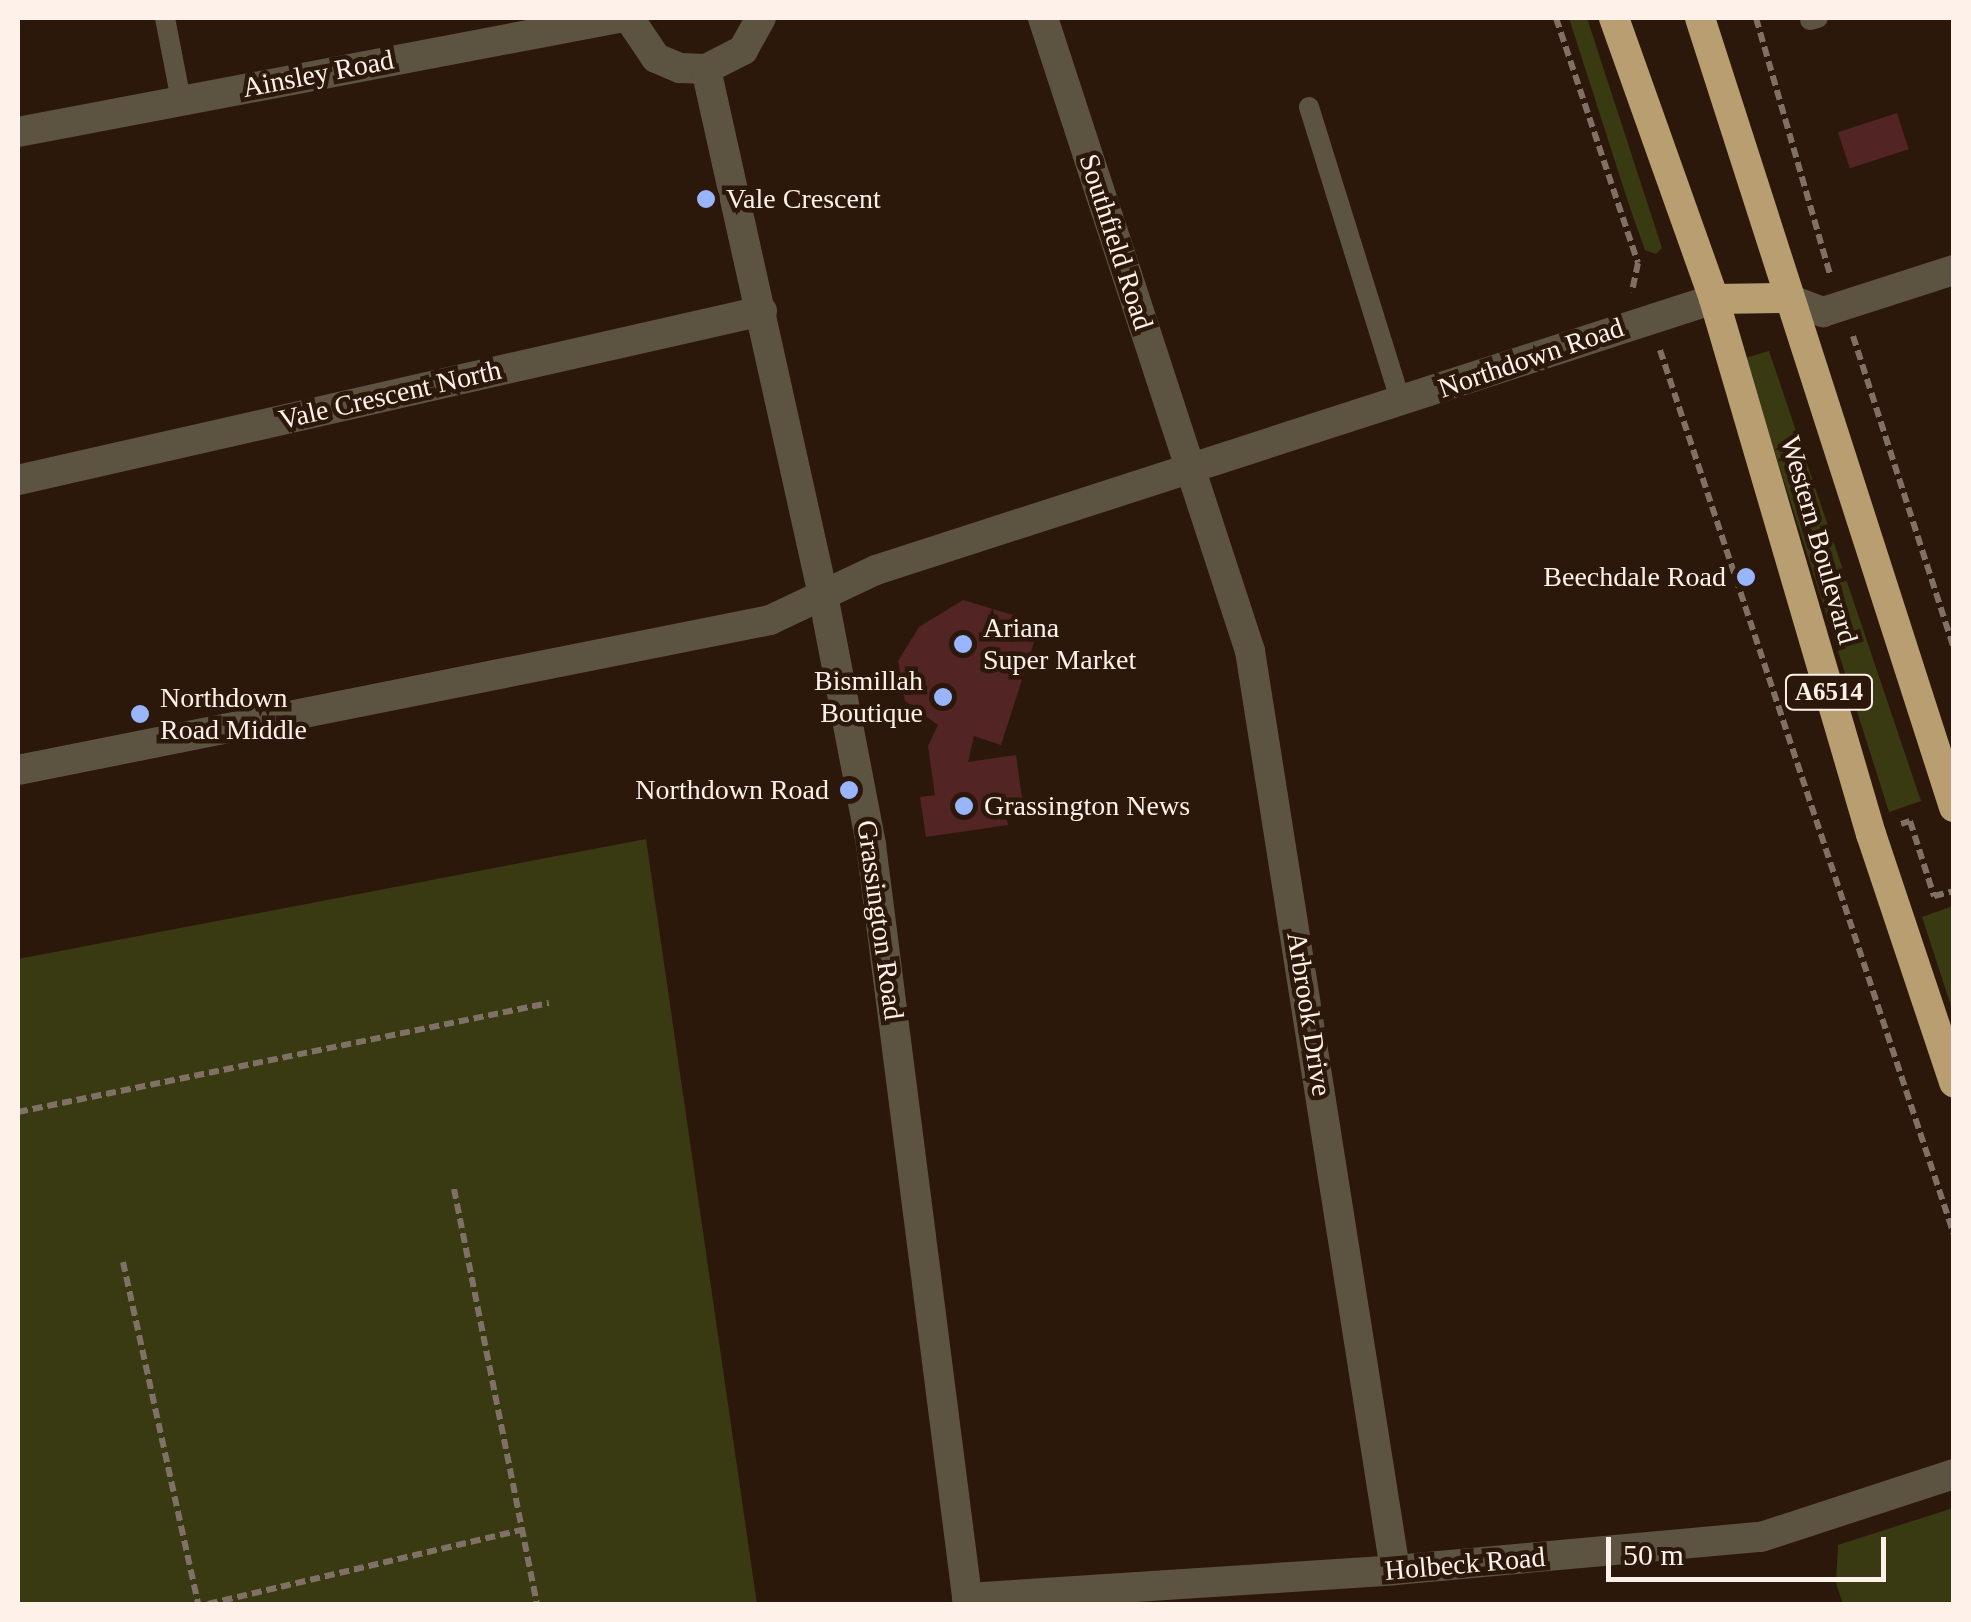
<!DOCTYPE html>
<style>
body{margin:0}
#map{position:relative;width:1971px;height:1622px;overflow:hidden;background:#2c180a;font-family:"Times New Roman",serif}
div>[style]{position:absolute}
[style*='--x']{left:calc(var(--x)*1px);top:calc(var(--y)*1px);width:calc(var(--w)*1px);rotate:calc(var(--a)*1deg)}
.green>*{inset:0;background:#393a12}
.building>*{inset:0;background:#522423;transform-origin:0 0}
.path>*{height:6px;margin-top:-3px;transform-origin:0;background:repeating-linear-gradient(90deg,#817065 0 10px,transparent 0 15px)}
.lane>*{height:20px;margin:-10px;padding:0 10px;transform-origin:10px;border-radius:10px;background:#5d5341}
.street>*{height:30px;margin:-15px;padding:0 15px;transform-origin:15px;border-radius:15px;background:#5d5341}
.highway>*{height:30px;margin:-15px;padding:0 15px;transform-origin:15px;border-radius:15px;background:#b89e70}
.dots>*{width:28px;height:28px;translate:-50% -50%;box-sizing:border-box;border:5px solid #2c180a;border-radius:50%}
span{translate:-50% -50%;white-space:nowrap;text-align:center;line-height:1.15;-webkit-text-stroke:9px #2c180a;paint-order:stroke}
.shield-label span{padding:2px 8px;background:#2c180a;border:2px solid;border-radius:8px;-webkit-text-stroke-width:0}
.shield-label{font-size:25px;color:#fdf1ea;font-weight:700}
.street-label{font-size:28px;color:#fdf1ea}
.poi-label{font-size:28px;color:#fdf1ea}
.left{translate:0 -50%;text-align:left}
.right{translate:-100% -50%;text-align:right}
.frame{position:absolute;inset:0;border:20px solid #fdf1ea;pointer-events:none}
.scale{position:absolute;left:1606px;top:1537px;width:280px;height:45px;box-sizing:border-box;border:5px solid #fdf1ea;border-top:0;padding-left:12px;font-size:30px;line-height:35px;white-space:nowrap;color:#fdf1ea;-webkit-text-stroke:8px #2c180a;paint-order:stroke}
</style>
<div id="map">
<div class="green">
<div style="clip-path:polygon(1569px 18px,1587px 18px,1662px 248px,1656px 254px,1645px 250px,1628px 202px)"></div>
<div style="clip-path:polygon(1769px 351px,1921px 801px,1889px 812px,1745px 358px)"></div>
<div style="clip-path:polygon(646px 839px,757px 1604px,18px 1604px,18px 959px)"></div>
<div style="clip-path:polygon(1953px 906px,1954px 906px,1953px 1012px,1922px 917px)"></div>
<div style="clip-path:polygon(1953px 1508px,1953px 1604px,1843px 1604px,1836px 1583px,1838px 1545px)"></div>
</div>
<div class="building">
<div style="left:1897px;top:113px;width:38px;height:62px;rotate:72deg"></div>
<div style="clip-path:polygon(963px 600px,1013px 615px,1009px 628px,1036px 636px,1001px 745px,974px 736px,968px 762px,1016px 755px,1023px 805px,1005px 808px,1008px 825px,926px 837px,920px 797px,935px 795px,928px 746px,938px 725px,905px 701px,898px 661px,919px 627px)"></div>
</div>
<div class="path">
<div style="--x:1556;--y:18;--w:258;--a:71.5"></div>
<div style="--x:1638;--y:263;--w:30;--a:102"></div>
<div style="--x:1756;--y:18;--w:267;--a:73.9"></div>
<div style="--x:1853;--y:336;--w:328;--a:72.1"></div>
<div style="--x:1660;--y:350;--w:933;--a:71.62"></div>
<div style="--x:1901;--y:824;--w:9;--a:-18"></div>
<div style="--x:1910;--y:821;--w:79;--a:72.3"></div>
<div style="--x:1934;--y:896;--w:21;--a:-14"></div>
<div style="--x:18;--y:1112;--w:542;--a:-11.6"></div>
<div style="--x:454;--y:1189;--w:423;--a:78.7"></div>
<div style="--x:123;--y:1262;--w:350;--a:77.6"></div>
<div style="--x:208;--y:1604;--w:322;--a:-13.3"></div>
</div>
<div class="lane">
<div style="--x:165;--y:18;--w:84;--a:79"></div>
<div style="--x:1810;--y:20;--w:8;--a:-14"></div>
<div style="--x:1309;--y:107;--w:309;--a:72.7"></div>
</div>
<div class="street">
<div style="--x:629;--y:18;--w:48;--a:56"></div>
<div style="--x:656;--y:58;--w:26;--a:23"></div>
<div style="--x:680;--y:68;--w:26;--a:2"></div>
<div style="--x:706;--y:69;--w:42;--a:-27.2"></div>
<div style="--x:743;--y:50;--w:37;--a:-61"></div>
<div style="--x:1043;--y:18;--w:666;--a:71.89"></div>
<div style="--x:1250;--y:651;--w:930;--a:81.03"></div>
<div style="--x:706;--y:69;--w:539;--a:77.46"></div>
<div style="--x:823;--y:595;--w:255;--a:79.1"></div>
<div style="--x:871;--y:845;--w:765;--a:82.72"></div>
<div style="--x:18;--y:132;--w:611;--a:-10.76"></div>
<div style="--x:1786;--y:298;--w:40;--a:21"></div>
<div style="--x:1823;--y:312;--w:138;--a:-17.8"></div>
<div style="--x:18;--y:480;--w:763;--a:-12.8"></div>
<div style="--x:18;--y:770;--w:767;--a:-11.28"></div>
<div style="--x:770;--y:620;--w:117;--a:-25.3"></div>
<div style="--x:876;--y:570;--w:881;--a:-17.92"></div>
<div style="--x:967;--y:1598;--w:429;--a:-3.7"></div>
<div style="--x:1395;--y:1570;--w:367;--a:-5.2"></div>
<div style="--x:1761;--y:1537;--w:203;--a:-18.1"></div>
</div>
<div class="highway">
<div style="--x:1614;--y:18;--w:298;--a:70.4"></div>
<div style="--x:1714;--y:299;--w:558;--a:73.65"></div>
<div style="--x:1871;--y:834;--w:262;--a:71.5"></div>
<div style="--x:1700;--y:18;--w:829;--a:72.16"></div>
<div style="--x:1714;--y:299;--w:72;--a:-0.8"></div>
</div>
<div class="dots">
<div style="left:706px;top:199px;background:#99b5fd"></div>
<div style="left:1746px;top:577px;background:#99b5fd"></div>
<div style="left:963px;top:644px;background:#99b5fd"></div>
<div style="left:943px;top:697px;background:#99b5fd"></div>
<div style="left:140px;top:714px;background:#99b5fd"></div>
<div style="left:849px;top:790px;background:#99b5fd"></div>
<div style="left:964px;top:806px;background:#99b5fd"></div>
</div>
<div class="shield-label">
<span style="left:1829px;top:692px">A6514</span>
</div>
<div class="street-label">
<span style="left:318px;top:74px;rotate:-11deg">Ainsley Road</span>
<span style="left:1116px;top:242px;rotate:72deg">Southfield Road</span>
<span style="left:1531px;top:358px;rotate:-19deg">Northdown Road</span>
<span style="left:390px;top:395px;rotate:-13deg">Vale Crescent North</span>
<span style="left:1819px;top:540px;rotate:74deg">Western Boulevard</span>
<span style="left:880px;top:920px;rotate:82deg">Grassington Road</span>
<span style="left:1309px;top:1014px;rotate:81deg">Arbrook Drive</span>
<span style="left:1465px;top:1564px;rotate:-5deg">Holbeck Road</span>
</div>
<div class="poi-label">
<span class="left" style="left:726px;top:199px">Vale Crescent</span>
<span class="right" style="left:1726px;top:577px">Beechdale Road</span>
<span class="left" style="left:983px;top:644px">Ariana<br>Super Market</span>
<span class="right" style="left:923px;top:697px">Bismillah<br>Boutique</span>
<span class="left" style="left:160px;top:714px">Northdown<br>Road Middle</span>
<span class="right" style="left:829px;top:790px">Northdown Road</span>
<span class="left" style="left:984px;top:806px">Grassington News</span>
</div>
<div class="frame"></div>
<div class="scale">50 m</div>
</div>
